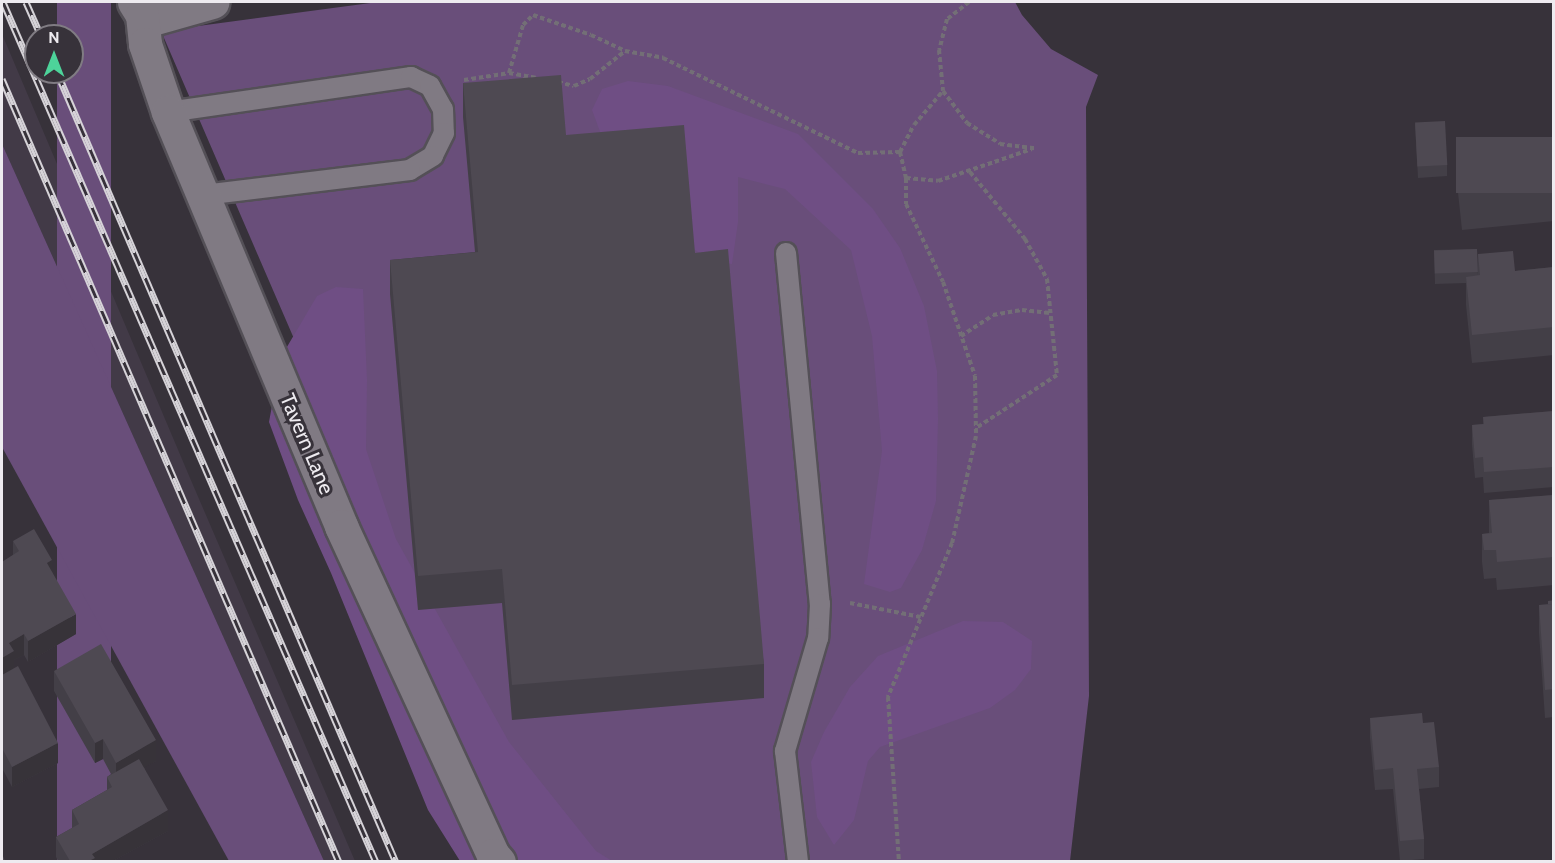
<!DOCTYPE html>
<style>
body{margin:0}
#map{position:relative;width:1555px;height:863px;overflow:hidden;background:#37323a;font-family:Cabin,sans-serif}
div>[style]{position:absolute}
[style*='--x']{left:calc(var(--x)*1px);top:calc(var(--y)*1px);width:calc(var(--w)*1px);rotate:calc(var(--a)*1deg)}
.built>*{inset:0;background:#423a47}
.green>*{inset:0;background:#694e7a;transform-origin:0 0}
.forest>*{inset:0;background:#6f4e84}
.path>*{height:4px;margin-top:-2px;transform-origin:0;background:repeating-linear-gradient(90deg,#736f76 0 4.5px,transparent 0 7.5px)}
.roads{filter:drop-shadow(2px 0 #545057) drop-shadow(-2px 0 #545057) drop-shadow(0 2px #545057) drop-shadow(0 -2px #545057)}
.service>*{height:20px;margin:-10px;padding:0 10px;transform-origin:10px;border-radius:10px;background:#807a83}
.minor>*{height:33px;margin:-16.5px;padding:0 16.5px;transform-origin:16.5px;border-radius:16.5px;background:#807a83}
.rail>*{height:7px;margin-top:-3.5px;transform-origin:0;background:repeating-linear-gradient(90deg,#37323a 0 14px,#d6d3d8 0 28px);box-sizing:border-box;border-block:2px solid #d6d3d8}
.wall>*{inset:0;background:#433f47}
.shaded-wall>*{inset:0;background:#373339}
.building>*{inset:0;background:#4e4952;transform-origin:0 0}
span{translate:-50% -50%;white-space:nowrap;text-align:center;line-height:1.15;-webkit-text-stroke:6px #37323a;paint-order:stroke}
.street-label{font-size:21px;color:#eeebf0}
.frame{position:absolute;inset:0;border:3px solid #eeebf0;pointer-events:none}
.north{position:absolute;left:24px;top:24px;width:60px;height:60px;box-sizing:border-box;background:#37323a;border:2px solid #807c83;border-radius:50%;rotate:0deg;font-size:16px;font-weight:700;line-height:24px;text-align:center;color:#eeebf0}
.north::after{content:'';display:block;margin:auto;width:21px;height:27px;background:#4dd39a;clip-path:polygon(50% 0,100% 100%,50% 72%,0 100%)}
</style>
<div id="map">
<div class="built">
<div style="clip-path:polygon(2px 34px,190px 478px,355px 861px,324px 861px,2px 144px)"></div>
</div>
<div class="green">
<div style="left:57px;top:2px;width:54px;height:936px"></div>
<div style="clip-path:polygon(378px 2px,1015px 2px,1022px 15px,1051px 49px,1098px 75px,1086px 107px,1089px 696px,1070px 861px,540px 862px,512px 843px,161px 31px)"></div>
<div style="clip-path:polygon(2px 144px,324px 861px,229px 861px,2px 447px)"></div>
</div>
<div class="forest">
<div style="clip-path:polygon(628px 81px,668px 86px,798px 134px,873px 209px,900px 248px,924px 306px,937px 371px,938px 419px,936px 501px,922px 550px,901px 588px,890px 592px,864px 584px,882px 451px,872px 336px,851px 250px,785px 189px,738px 177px,738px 222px,732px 264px,714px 262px,692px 248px,602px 137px,592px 110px,602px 89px)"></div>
<div style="clip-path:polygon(336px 287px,363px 289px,367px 380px,366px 449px,396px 539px,509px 742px,596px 851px,612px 861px,460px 861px,428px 810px,331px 573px,298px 500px,269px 422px,281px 357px,317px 296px)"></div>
<div style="clip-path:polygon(963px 621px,1003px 622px,1032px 641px,1031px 669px,1015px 690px,990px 708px,880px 747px,868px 761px,854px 820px,834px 845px,817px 817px,811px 762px,824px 732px,850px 687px,878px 656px)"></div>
</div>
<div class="path">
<div style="--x:969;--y:2;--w:28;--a:142"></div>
<div style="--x:947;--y:19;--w:32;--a:104"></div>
<div style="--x:939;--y:50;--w:41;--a:84.4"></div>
<div style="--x:943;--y:91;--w:40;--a:53"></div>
<div style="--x:967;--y:123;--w:39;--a:32"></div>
<div style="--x:1000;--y:144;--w:35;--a:7"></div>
<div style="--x:509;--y:73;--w:50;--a:-73.7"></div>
<div style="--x:523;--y:25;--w:14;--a:-45"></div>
<div style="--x:533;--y:15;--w:61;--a:19"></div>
<div style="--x:591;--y:35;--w:38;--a:25"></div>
<div style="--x:625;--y:51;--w:39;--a:10"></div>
<div style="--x:663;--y:58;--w:217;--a:26"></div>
<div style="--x:858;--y:153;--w:42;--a:-1.4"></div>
<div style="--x:900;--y:152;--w:27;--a:77"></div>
<div style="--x:906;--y:178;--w:26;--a:90"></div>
<div style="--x:906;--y:204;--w:86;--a:64.6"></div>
<div style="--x:943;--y:282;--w:99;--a:71.2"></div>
<div style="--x:975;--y:376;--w:60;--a:89"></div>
<div style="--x:976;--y:436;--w:110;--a:102.6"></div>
<div style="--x:952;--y:543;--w:167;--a:112.6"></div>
<div style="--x:888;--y:697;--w:165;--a:86.2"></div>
<div style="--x:464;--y:80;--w:46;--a:-8.8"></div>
<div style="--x:509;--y:73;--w:27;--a:10"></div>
<div style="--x:558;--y:82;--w:16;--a:14"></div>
<div style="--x:574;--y:86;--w:17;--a:-24"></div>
<div style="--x:590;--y:79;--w:45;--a:-38.7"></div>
<div style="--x:900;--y:152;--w:30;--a:-63"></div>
<div style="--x:914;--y:125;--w:45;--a:-49.5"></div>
<div style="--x:970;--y:172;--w:87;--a:50.6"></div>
<div style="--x:1025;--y:239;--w:46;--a:61.2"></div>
<div style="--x:1047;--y:279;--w:97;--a:84.1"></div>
<div style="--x:1057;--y:375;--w:97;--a:146.8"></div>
<div style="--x:906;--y:178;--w:32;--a:5"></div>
<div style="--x:938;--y:181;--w:99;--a:-18.8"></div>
<div style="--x:961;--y:336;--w:38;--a:-33"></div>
<div style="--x:993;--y:315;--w:29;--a:-10"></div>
<div style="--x:1022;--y:310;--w:28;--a:6"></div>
<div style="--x:850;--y:603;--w:72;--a:11.2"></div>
</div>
<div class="roads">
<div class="service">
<div style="--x:168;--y:112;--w:246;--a:-8.2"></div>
<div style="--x:411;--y:77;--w:21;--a:25"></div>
<div style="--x:430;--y:86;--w:26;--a:61"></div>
<div style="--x:443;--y:109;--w:24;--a:88"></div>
<div style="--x:444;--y:133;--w:25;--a:116"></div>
<div style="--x:433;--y:156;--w:27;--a:149"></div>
<div style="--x:410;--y:170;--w:208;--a:173.1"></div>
<div style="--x:786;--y:253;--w:353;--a:84.5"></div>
<div style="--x:820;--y:604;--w:34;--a:93"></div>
<div style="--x:818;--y:638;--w:118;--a:106.3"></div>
<div style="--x:785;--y:751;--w:112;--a:83.3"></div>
</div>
<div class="minor">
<div style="--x:134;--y:2;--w:15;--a:58"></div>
<div style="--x:142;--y:15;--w:9;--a:36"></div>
<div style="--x:149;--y:20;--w:66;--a:-15.9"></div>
<div style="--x:142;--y:15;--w:29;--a:84"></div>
<div style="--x:145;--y:44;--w:72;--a:71.3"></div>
<div style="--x:168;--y:112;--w:449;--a:67.3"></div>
<div style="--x:341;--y:526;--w:362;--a:65.2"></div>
<div style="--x:493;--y:855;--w:9;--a:49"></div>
</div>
</div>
<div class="rail">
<div style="--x:3;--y:2;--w:937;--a:66.55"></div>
<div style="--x:26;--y:2;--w:37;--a:66"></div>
<div style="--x:57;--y:72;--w:860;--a:66.78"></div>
<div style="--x:2;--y:79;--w:852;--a:66.71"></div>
</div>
<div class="wall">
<div style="clip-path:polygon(463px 83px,566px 135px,695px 253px,764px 664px,764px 698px,512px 720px,502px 603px,418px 610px,390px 294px,390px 260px,475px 252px,463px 117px)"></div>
<div style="clip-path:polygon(1415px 123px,1447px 165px,1447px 176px,1418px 178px)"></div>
<div style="clip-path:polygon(1554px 137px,1554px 221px,1462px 230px,1456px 174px,1456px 146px)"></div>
<div style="clip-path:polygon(1477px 249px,1478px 276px,1478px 254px,1515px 271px,1554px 267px,1554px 355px,1472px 363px,1466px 305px,1466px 283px,1435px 284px,1434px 250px)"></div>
<div style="clip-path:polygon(1554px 411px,1554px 487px,1484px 493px,1483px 477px,1475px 478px,1472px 445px,1472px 425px,1483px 424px,1483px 417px)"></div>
<div style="clip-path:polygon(1554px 495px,1554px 585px,1497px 590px,1496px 578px,1484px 579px,1482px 562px,1482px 534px,1489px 533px,1489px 500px)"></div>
<div style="clip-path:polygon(13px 541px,52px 572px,76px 634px,28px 662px,24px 655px,14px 660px,14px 669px,58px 763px,12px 787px,2px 768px,2px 562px,13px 555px)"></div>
<div style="clip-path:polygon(1554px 600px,1554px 717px,1545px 718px,1539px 633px,1539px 605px,1548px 604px)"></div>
<div style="clip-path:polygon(54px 671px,156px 761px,144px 767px,168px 831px,113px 861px,58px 861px,56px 857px,56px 837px,72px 828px,72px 810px,107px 790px,107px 777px,111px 774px,103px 759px,95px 763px,54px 691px)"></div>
<div style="clip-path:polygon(1370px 718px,1423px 723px,1439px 767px,1439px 787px,1419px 789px,1424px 839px,1424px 859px,1400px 861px,1393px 789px,1375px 790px,1370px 738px)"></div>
</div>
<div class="shaded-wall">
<div style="clip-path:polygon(52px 560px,52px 581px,47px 563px)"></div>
<div style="clip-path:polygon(76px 614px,76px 634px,28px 662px,28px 641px)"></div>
<div style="clip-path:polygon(24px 634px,24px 655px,14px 660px,14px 671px,2px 678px,2px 658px,9px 643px)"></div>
<div style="clip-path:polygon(103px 739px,103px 759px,95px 763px,95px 743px)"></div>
<div style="clip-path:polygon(156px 740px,156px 761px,116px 783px,116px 763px)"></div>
<div style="clip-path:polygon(58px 743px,58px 763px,12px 787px,12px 767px)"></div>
<div style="clip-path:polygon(168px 810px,168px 831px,113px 861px,89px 861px,92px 854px)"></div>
</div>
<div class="building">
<div style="clip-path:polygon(561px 75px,566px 135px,684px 125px,695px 253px,728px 249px,764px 664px,512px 685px,502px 569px,418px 576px,390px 260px,478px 252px,463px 83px)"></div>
<div style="left:1445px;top:121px;width:44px;height:30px;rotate:87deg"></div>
<div style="left:1554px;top:137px;width:56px;height:98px;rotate:90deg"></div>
<div style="left:1477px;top:249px;width:23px;height:43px;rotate:88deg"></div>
<div style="clip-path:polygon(1513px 251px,1515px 271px,1554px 267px,1554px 327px,1472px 335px,1466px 277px,1480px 275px,1478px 254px)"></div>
<div style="clip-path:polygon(1554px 411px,1554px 467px,1484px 472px,1483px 457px,1475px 458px,1472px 425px,1484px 424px,1483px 417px)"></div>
<div style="clip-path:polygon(1554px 495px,1554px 557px,1497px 562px,1496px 550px,1484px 550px,1482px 534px,1492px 533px,1489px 500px)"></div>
<div style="clip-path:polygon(34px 529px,52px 560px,47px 563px,76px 614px,28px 641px,24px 634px,9px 643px,14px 651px,2px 658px,2px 639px,3px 638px,2px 635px,2px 562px,19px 551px,13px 541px)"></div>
<div style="clip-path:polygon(1554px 600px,1554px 604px,1548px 604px,1548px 601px)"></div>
<div style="clip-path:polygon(1554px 604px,1554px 689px,1545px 690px,1539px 605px)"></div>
<div style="clip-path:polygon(101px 644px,156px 740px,116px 763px,103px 739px,95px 743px,54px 671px)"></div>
<div style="clip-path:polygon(18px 666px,58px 743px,12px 767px,2px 748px,2px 675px)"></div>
<div style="clip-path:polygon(1422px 713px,1423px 723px,1434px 722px,1439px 767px,1417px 769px,1424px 839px,1400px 841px,1393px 768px,1375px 770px,1370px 718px)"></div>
<div style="clip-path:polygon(139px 759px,168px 810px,92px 854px,95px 858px,89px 861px,70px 861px,56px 837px,79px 824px,72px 810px,112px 787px,107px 777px)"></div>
<div style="clip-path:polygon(2px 854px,5px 861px,2px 861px)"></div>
</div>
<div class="street-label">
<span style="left:307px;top:444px;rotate:67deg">Tavern Lane</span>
</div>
<div class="frame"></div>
<div class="north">N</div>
</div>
